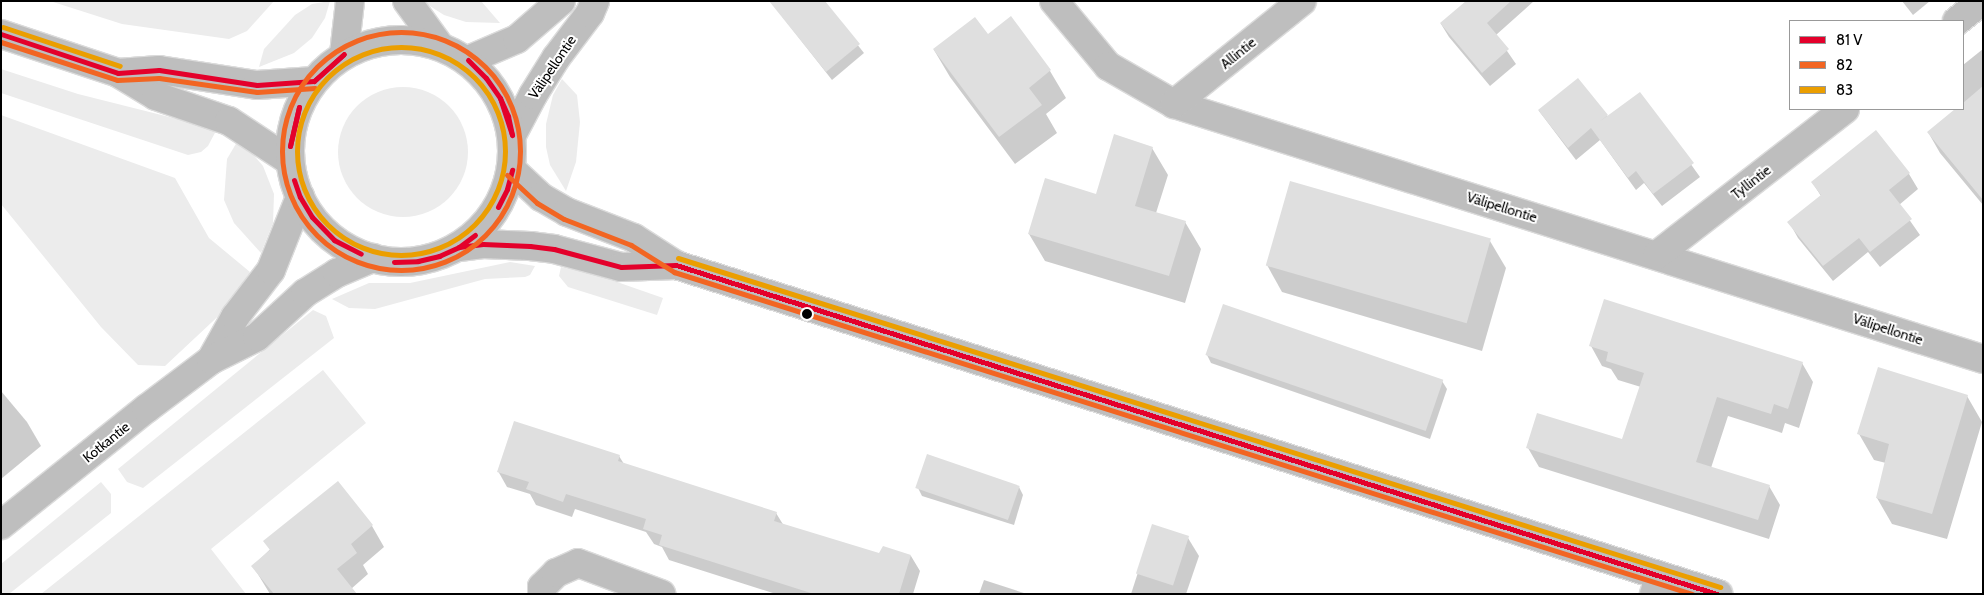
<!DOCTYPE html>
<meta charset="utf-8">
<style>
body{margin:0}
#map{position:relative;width:1984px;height:595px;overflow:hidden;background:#fff;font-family:Cabin,sans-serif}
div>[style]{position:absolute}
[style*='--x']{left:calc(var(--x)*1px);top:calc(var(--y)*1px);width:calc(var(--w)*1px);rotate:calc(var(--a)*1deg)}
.green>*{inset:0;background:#ececec}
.round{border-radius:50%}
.shadow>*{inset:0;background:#0003}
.building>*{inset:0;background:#dfdfdf;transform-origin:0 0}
.roads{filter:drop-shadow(1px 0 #dbdbdb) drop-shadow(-1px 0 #dbdbdb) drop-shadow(0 1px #dbdbdb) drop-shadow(0 -1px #dbdbdb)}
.minor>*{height:28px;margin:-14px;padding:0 14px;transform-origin:14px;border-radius:14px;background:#bebebe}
.major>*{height:28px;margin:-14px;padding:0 14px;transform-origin:14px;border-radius:14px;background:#bebebe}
.major>.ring{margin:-14px;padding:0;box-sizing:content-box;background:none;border:28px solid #bebebe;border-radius:50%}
.bus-1>*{height:5px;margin:-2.5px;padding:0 2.5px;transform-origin:2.5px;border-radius:2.5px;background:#e4002b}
.bus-2>*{height:5px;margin:-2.5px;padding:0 2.5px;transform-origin:2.5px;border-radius:2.5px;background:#f26522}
.bus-2>.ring{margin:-2.5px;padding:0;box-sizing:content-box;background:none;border:5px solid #f26522;border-radius:50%}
.bus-3>*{height:5px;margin:-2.5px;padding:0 2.5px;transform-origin:2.5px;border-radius:2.5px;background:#eb9e00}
.bus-3>.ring{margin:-2.5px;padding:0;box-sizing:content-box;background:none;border:5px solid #eb9e00;border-radius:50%}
.dots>*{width:14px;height:14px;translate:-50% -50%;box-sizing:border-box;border:2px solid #fff;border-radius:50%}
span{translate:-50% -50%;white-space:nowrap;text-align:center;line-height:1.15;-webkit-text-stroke:4px #fff;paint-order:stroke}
.street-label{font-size:14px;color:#000}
.frame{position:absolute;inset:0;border:2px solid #000;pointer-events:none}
.legend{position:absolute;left:1789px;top:20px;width:175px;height:90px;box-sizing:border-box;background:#fff;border:1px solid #999;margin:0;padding:6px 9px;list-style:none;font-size:15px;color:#000}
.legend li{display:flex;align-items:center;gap:10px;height:25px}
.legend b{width:25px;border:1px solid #999}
</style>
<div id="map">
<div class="green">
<div style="clip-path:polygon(50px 1px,274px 1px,247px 31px,229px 39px,122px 24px)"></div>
<div style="clip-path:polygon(330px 1px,325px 18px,312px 38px,294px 53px,259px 67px,264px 49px,295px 15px,312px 4px)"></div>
<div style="clip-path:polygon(422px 1px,481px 1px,500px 23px,466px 22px,444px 15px)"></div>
<div style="clip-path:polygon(1px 69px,78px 94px,217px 129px,208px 146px,201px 152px,188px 155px,1px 93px)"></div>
<div style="clip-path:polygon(562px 79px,577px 95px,580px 122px,576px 162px,566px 191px,550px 165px,546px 147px,546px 124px,553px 95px)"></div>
<div class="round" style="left:338px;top:87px;width:130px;height:130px"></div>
<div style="clip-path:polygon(1px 115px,175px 178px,209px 238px,250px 272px,227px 308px,165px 366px,138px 365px,101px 327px,1px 204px)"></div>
<div style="clip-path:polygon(237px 142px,251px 152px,263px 166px,274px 194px,273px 223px,261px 253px,234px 223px,224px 200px,227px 159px)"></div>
<div style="clip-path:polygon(510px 262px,535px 266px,530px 275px,525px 277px,485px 279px,375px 309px,349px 308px,332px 299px,369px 283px,410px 283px)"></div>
<div style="clip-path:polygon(561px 267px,597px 275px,663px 298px,657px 315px,568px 287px,559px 276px)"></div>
<div style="clip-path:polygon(313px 310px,326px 316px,334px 338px,143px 488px,127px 482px,118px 469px)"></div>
<div style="clip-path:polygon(323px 370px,366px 423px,211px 549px,246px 594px,41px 594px)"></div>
<div style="clip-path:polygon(101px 482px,111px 494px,111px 513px,9px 594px,1px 594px,1px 564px)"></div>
</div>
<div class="shadow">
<div style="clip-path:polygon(823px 1px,864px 53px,832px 80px,781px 15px)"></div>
<div style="clip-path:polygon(1468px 1px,1534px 1px,1496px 35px,1516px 64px,1490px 86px,1449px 37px,1441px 24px)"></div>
<div style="clip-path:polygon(1902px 1px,1930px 1px,1913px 15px)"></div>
<div style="clip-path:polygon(1011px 18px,1050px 71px,1066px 98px,1046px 114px,1057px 133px,1015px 164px,950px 77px,934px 50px,987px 36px)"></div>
<div style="clip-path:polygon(1983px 49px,1983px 205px,1940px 153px,1928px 132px,1957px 109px,1963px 109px,1963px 65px)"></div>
<div style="clip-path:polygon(1578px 79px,1608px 117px,1640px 93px,1700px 177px,1662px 206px,1644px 183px,1636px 190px,1600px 140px,1576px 160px,1539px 111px)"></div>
<div style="clip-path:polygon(1876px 131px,1909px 174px,1918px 189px,1899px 205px,1920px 235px,1880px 267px,1868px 252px,1833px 281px,1798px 238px,1789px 222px,1821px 196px,1812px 182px)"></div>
<div style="clip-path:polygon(1152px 148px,1168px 175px,1156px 213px,1185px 222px,1201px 249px,1185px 303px,1045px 261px,1029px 234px,1097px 196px)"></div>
<div style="clip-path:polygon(1490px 241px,1506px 268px,1482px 351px,1282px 292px,1267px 265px)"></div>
<div style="clip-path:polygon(1591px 346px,1802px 363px,1813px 382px,1799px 428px,1785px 423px,1782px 433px,1728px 416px,1711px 468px,1769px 486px,1780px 505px,1769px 539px,1539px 467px,1528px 448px,1623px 441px,1641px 387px,1618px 380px,1611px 369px,1602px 366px)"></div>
<div style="clip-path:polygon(1207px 355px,1442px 381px,1447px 389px,1430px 439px,1211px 363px)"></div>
<div style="clip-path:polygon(1px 391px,27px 422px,41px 446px,1px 479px)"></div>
<div style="clip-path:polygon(1967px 396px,1982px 422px,1947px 539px,1892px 524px,1877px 498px,1886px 463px,1874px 460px,1859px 434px)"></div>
<div style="clip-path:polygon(619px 456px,624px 464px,776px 513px,784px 526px,880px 555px,911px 556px,920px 571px,913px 594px,776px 594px,669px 560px,662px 547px,654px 544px,646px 532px,575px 509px,572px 517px,536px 505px,530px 494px,507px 487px,498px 471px)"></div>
<div style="clip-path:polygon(338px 483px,372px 526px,384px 547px,363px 565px,368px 574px,351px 589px,355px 594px,270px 594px,253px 566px)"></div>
<div style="clip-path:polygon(1019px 487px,1023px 495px,1014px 525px,922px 496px,918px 488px)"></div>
<div style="clip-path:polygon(1153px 526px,1188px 538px,1199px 556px,1186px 594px,1131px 594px)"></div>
<div style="clip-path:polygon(984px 580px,1027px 594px,979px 594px)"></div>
</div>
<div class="building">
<div style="clip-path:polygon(769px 1px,825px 1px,860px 44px,826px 72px)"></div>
<div style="clip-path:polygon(1466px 1px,1511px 1px,1487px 23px,1509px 49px,1482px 73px,1440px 23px)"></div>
<div style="clip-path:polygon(1011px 16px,1051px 70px,1029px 88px,1042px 105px,999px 137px,933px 49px,975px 17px,988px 34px)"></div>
<div style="clip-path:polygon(1578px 78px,1608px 115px,1599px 122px,1640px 92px,1694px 163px,1653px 194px,1636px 171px,1628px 178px,1591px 128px,1568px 148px,1538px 110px)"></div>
<div style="clip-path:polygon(1983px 86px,1983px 200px,1927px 132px,1955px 109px,1963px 109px,1963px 103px)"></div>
<div style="clip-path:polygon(1876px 130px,1910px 173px,1889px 190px,1912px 219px,1870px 252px,1859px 238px,1823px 266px,1787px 222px,1821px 195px,1811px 182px)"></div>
<div style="clip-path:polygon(1114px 134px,1153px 147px,1135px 206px,1186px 221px,1169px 276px,1028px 234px,1045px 178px,1096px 194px)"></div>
<div style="left:1290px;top:181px;width:209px;height:88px;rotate:16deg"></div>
<div style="clip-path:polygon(1604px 299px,1803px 362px,1788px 409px,1774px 404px,1771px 414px,1717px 397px,1696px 462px,1770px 485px,1758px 520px,1526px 448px,1537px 413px,1622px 439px,1644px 373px,1606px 361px,1608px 352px,1589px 346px)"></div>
<div style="left:1223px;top:304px;width:233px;height:54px;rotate:19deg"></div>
<div style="clip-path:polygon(1878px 367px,1968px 395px,1932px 514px,1876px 498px,1889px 444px,1857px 434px)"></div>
<div style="clip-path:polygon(514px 421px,620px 455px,618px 461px,777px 512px,774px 521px,879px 553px,883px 546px,911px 555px,899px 594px,814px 594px,659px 545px,662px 535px,643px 529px,646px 519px,566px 494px,563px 502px,526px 489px,529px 482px,497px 472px)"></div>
<div style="left:927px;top:454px;width:98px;height:36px;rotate:19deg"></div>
<div style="clip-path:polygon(338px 481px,373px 525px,351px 544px,357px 553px,337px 569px,357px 594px,274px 594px,251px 566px,270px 550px,263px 541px)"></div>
<div style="left:1152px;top:524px;width:39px;height:52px;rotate:18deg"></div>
</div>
<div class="roads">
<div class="minor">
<div style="--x:407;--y:1;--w:54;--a:54"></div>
<div style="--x:1054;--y:1;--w:85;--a:50.3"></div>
<div style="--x:1108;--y:66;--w:76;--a:29.9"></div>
<div style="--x:1174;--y:104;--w:848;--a:17.5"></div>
<div style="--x:1957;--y:21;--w:32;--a:-39"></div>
<div style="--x:344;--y:54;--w:53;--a:-83.5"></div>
<div style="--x:468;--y:60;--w:53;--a:-23.2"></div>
<div style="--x:517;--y:39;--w:58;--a:-40.8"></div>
<div style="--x:1174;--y:104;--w:164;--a:-38.8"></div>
<div style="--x:512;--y:135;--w:45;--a:-62.3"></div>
<div style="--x:533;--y:95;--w:44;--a:-58.1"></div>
<div style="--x:556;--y:58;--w:56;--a:-52.9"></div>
<div style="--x:590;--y:13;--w:13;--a:-67"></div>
<div style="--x:1657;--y:255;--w:238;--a:-37.8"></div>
<div style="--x:211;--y:360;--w:49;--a:-60.8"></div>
<div style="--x:235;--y:317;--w:59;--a:-52.5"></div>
<div style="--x:271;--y:270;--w:79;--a:-68.3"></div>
<div style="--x:1;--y:525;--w:186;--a:-38.7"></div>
<div style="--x:146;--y:409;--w:81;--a:-37"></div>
<div style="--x:211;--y:360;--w:51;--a:-26.6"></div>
<div style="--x:257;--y:337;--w:65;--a:-42.5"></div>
<div style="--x:305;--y:293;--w:38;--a:-32"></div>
<div style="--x:337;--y:273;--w:39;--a:-23"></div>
<div style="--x:542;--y:594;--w:7;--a:-90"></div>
<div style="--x:542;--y:587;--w:20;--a:-45"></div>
<div style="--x:556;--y:573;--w:24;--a:-24"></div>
<div style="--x:578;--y:563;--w:89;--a:20.5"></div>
<div style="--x:1654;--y:594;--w:19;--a:-72"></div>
</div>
<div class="major">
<div style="--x:1;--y:34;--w:123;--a:18.4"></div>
<div style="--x:118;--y:73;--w:44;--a:31.2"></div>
<div style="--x:156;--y:96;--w:77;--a:18.9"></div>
<div style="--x:229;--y:121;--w:73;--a:33.3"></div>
<div class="ring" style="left:290px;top:40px;width:194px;height:194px"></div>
<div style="--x:118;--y:73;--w:41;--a:-4.2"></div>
<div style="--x:159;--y:70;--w:99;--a:8.7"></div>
<div style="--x:257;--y:85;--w:57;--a:-4"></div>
<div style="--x:512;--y:170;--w:40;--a:43"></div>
<div style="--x:541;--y:197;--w:30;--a:30"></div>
<div style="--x:567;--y:212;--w:72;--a:21.2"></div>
<div style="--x:634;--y:238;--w:50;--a:32.7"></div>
<div style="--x:676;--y:265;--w:1093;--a:17.52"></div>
<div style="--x:459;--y:247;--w:24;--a:-7"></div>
<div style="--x:483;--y:244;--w:47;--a:2.4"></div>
<div style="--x:530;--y:246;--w:24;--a:7"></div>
<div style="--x:554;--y:249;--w:69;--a:15"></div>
<div style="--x:621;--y:267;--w:55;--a:-2.1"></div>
</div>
</div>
<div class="bus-1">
<div style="--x:1;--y:34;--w:123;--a:18.4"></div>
<div style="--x:118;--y:73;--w:41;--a:-4.2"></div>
<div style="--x:159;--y:70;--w:99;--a:8.7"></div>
<div style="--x:257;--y:85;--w:57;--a:-4"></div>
<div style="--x:468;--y:60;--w:25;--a:45"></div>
<div style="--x:486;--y:78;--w:24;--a:55"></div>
<div style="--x:314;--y:81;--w:40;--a:-42"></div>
<div style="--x:314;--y:81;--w:40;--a:-42"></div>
<div style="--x:500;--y:98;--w:20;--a:66"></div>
<div style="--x:508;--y:116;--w:19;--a:78"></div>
<div style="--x:500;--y:98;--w:39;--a:72"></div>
<div style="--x:290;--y:146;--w:40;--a:-77"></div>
<div style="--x:290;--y:146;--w:40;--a:-77"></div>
<div style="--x:294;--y:180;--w:18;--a:71"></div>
<div style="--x:300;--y:197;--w:23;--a:59"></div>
<div style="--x:312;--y:217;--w:32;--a:46"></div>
<div style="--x:334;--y:240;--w:30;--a:27"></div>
<div style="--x:498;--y:207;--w:20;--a:-63"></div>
<div style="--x:507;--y:189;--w:20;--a:-75"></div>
<div style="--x:459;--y:247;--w:24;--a:-7"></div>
<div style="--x:483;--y:244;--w:47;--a:2.4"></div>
<div style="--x:530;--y:246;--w:24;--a:7"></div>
<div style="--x:554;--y:249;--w:69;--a:15"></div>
<div style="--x:621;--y:267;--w:55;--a:-2.1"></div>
<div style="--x:676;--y:265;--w:1092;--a:17.54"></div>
<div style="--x:394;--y:262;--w:24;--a:-2"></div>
<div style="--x:418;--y:261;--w:22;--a:-13"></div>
<div style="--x:439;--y:256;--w:22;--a:-24"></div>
<div style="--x:459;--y:247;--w:20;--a:-37"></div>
</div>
<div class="bus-2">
<div class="ring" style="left:282px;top:32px;width:233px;height:233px"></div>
<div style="--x:1;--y:42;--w:122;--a:18.1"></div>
<div style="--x:117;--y:80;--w:42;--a:-2.7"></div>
<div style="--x:159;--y:78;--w:99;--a:8.1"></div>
<div style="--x:257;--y:92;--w:58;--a:-3.9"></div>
<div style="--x:507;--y:175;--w:41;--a:43"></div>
<div style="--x:537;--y:203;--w:31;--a:31"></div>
<div style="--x:564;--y:219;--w:72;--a:21.2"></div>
<div style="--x:631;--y:245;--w:51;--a:32.1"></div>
<div style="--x:674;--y:272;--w:1068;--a:17.55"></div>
</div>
<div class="bus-3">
<div style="--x:3;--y:27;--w:123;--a:18.4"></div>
<div class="ring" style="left:297px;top:47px;width:203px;height:203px"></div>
<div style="--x:678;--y:258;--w:1093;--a:17.52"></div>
</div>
<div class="dots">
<div style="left:807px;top:314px;background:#000"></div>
</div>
<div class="street-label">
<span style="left:1238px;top:53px;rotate:-39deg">Allintie</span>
<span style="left:552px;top:67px;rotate:-56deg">Välipellontie</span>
<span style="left:1751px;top:182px;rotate:-38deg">Tyllintie</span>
<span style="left:1502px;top:207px;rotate:17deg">Välipellontie</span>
<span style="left:1888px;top:329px;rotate:18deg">Välipellontie</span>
<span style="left:106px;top:442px;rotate:-39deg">Kotkantie</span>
</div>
<div class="frame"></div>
<ul class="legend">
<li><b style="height:6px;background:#e4002b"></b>81 V</li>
<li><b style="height:6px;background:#f26522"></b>82</li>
<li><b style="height:6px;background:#eb9e00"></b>83</li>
</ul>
</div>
